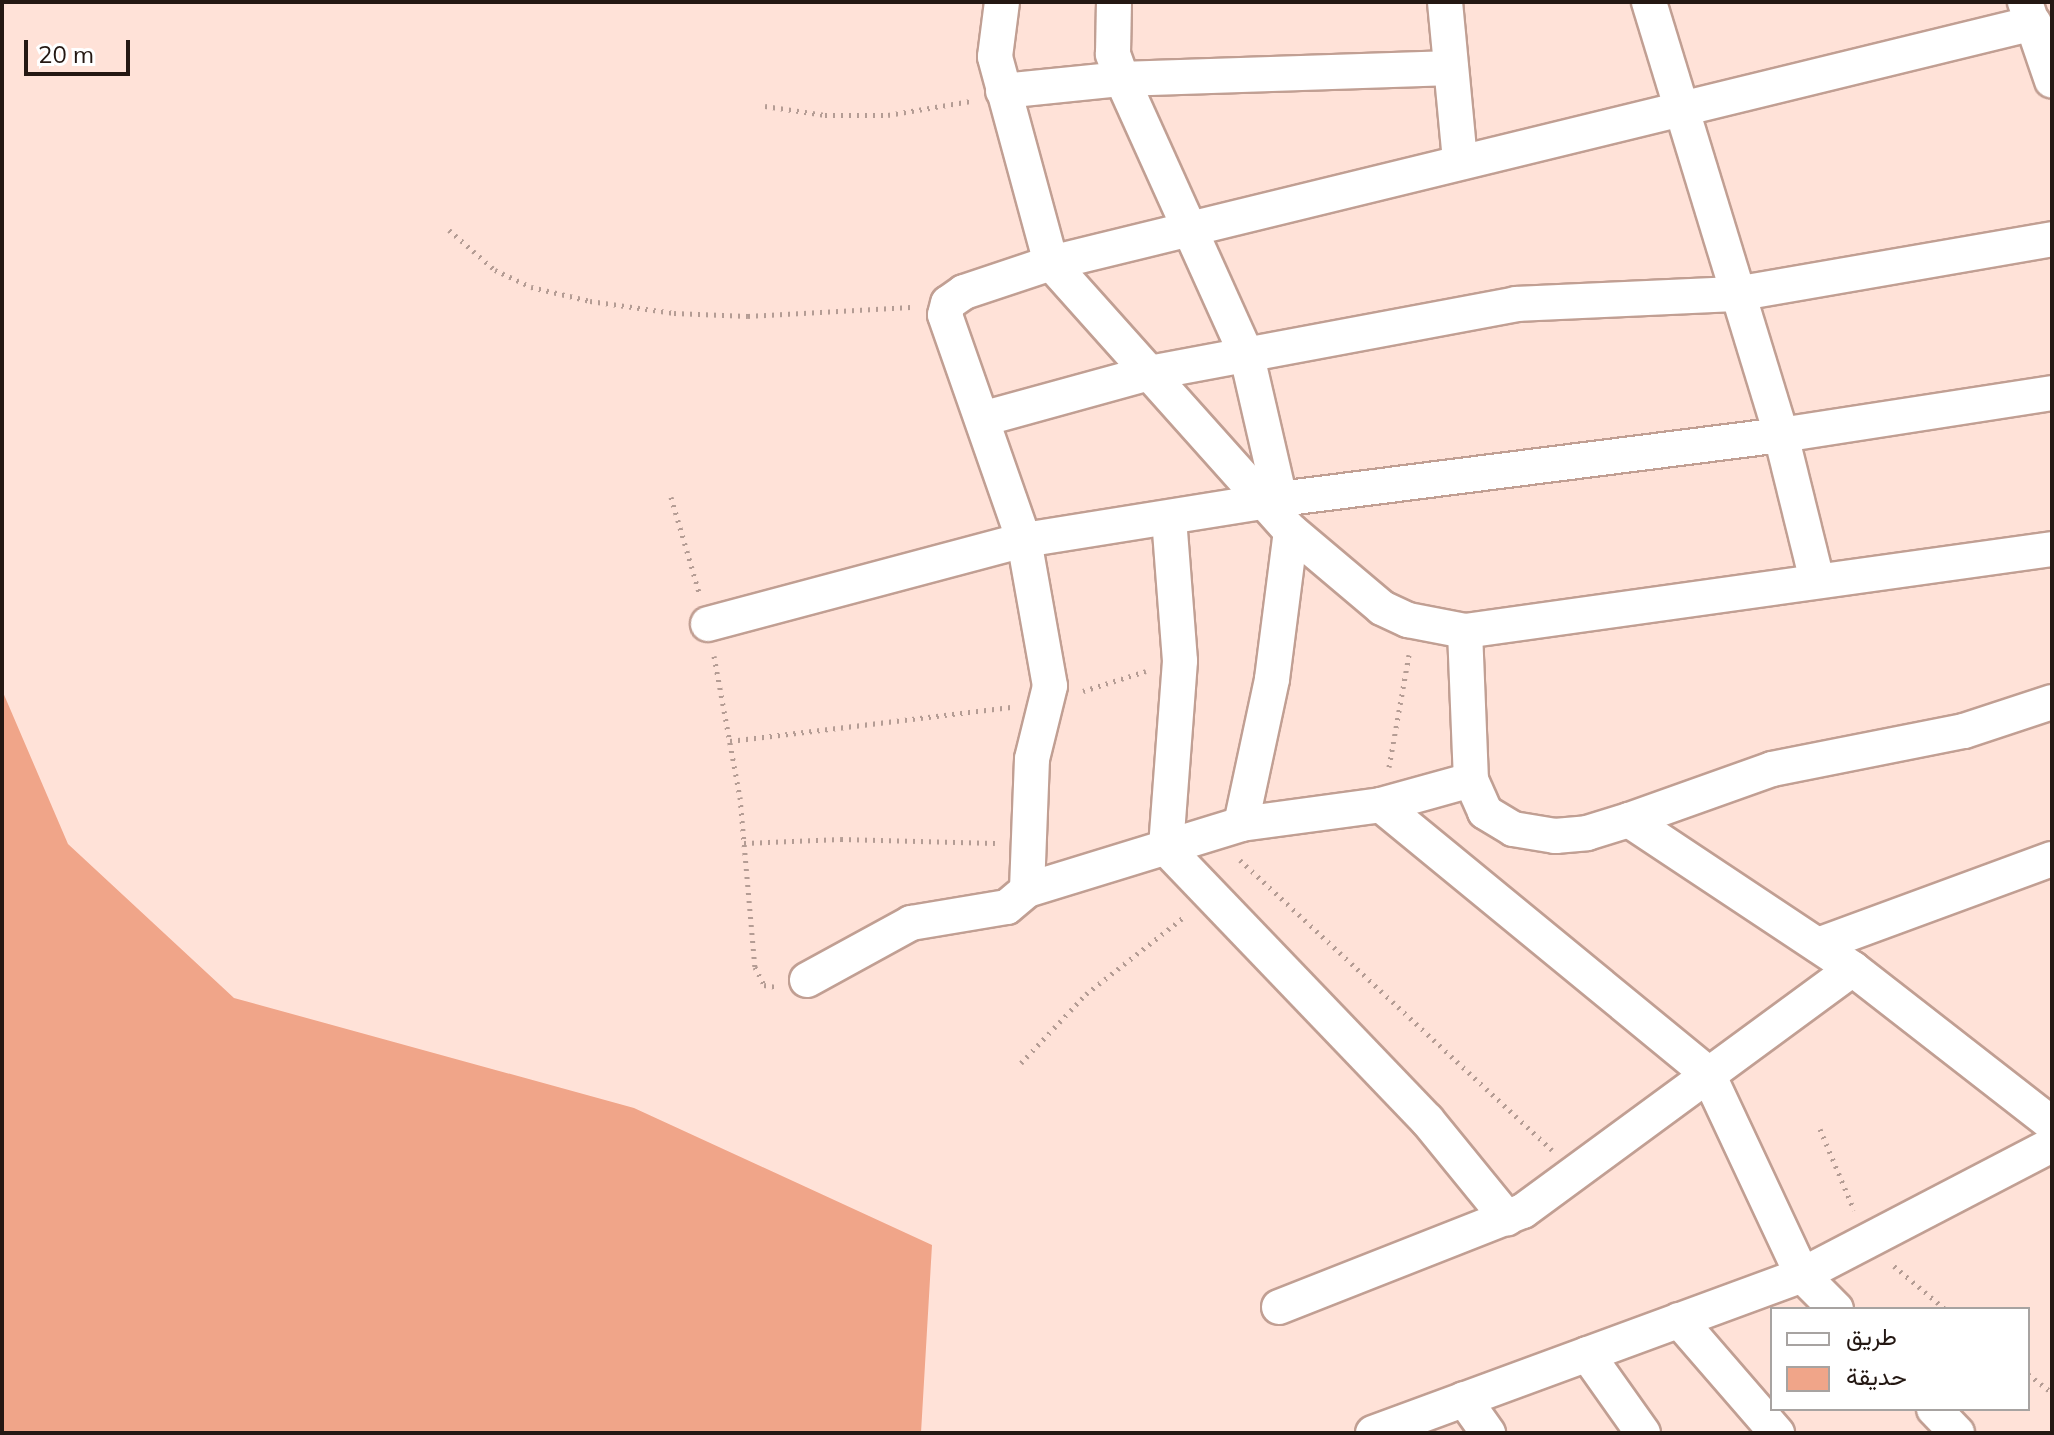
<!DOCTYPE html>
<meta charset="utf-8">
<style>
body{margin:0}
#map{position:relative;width:2054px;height:1435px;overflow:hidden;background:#ffe2d8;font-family:Mulish,Vazirmatn,sans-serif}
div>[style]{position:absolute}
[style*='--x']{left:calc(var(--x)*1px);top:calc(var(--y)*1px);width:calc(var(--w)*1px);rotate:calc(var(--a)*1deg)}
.green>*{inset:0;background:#f0a589}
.path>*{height:5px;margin-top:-2.5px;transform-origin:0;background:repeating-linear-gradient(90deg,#b49c94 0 2px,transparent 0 8px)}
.roads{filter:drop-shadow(2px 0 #c19f93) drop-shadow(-2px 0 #c19f93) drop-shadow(0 2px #c19f93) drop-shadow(0 -2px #c19f93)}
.minor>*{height:34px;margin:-17px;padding:0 17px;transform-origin:17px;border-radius:17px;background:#fff}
span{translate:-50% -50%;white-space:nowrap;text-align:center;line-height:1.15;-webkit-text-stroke:7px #fff;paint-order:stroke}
.frame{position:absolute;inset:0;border:4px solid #241813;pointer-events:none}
.legend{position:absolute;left:1770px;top:1307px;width:260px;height:104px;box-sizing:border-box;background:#fff;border:2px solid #a7a3a1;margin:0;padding:10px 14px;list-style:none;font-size:24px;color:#241813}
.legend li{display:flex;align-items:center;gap:16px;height:40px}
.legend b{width:40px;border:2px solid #a7a3a1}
.scale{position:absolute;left:24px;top:40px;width:106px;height:36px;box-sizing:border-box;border:4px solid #241813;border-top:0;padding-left:10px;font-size:24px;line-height:28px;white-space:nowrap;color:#241813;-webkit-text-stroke:6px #fff;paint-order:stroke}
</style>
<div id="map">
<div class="green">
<div style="clip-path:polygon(2px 690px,68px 844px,234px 998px,634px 1108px,932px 1245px,921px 1433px,2px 1433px)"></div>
</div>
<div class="path">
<div style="--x:765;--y:106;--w:61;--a:8.5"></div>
<div style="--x:825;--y:115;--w:63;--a:0"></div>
<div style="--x:888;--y:115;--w:84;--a:-9.6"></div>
<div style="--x:449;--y:230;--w:61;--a:41"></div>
<div style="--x:495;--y:270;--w:40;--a:25"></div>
<div style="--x:531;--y:287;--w:61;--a:13.3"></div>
<div style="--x:590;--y:301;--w:85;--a:8.1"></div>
<div style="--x:674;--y:313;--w:74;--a:2.3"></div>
<div style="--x:748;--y:316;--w:163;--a:-3.2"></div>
<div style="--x:671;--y:497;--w:99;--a:73.6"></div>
<div style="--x:714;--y:656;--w:143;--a:79.6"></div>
<div style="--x:740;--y:797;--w:171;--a:85"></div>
<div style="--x:755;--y:967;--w:20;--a:63"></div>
<div style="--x:764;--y:985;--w:12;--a:9"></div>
<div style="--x:1083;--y:691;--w:66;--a:-17.6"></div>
<div style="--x:730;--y:741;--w:283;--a:-6.9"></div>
<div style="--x:1389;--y:767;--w:114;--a:-79.9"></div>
<div style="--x:744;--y:843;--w:97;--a:-2.4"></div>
<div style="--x:841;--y:839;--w:154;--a:1.5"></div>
<div style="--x:1240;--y:860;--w:426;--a:42.9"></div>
<div style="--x:1021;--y:1063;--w:95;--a:-46.7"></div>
<div style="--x:1086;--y:994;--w:125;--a:-38.2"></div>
<div style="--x:1820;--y:1129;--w:88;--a:67.2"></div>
<div style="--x:1894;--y:1266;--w:67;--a:40.1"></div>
<div style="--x:2028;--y:1374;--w:31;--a:38"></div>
</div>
<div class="roads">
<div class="minor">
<div style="--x:1002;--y:2;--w:55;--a:97.3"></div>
<div style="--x:995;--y:57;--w:213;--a:74.8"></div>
<div style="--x:1051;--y:263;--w:92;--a:161.6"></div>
<div style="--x:964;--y:292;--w:19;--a:145"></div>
<div style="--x:948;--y:303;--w:12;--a:104"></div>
<div style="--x:945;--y:315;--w:238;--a:70.7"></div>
<div style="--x:1024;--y:540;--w:259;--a:-9.1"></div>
<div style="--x:1280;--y:499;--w:505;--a:-7.28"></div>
<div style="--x:1781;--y:435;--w:274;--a:-8.8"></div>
<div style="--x:1445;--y:2;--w:161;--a:84.6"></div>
<div style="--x:1649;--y:2;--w:453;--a:73"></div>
<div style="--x:1781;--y:435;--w:149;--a:76.1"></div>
<div style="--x:2025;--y:2;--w:83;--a:71.1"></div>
<div style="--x:2034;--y:23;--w:1012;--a:166.28"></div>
<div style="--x:1051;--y:263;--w:360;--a:48.2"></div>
<div style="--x:1291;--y:531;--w:119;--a:40.2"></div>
<div style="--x:1382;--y:608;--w:29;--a:25"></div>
<div style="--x:1408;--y:620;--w:58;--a:10.9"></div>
<div style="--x:1465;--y:631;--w:593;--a:-7.95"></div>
<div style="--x:1003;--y:91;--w:120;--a:-5.8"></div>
<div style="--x:1122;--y:79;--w:27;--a:-110"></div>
<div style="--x:1113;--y:54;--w:52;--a:-88.9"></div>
<div style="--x:982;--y:419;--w:173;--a:-15.4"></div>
<div style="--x:1149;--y:373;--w:373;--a:-10.6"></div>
<div style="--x:1516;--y:304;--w:219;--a:-2.6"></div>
<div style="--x:1735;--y:294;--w:322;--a:-9.8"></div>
<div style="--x:1280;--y:499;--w:147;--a:-103"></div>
<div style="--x:1247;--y:356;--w:304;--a:-114.3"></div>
<div style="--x:1122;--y:79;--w:329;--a:-1.9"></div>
<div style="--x:1169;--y:518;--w:143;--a:85.6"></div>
<div style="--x:1180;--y:661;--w:188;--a:94.3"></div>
<div style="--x:1166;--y:848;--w:377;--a:46.2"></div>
<div style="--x:1427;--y:1120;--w:127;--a:50.8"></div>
<div style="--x:708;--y:624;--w:327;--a:-14.9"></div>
<div style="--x:1024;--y:540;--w:148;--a:79.9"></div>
<div style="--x:1050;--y:686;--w:75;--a:103.9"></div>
<div style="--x:1032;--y:759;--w:131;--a:92.2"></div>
<div style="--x:1465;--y:631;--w:149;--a:87.7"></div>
<div style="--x:1471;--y:780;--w:35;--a:66"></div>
<div style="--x:1485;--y:812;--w:33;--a:31"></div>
<div style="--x:1513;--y:829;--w:43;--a:9.5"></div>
<div style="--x:1555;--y:836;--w:32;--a:-5"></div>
<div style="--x:1587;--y:833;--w:44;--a:-17.2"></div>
<div style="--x:1629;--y:820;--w:269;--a:33.6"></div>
<div style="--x:1853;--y:969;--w:252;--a:37.9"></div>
<div style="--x:1381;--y:805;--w:423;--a:39.4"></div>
<div style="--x:1708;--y:1074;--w:222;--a:64.9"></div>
<div style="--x:1802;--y:1275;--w:48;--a:45"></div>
<div style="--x:1629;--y:820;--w:152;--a:-19.6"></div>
<div style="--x:1772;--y:769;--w:196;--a:-11.2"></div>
<div style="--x:1964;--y:731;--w:93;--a:-18.2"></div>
<div style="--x:1241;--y:824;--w:148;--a:-77.9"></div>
<div style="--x:1272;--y:679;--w:149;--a:-82.7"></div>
<div style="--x:1818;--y:945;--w:249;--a:-20.2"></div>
<div style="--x:807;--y:980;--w:119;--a:-28.7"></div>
<div style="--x:911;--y:923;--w:97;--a:-9.5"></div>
<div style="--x:1007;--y:907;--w:26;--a:-40"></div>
<div style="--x:1027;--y:890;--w:224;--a:-17.1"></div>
<div style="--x:1241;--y:824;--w:141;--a:-7.7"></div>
<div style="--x:1381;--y:805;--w:93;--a:-15.5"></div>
<div style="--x:1279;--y:1307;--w:262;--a:-21.5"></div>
<div style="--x:1523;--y:1211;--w:409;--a:-36.3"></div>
<div style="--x:1679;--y:1320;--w:150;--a:49.1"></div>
<div style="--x:1587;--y:1354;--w:97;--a:54.7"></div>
<div style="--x:1464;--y:1399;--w:42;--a:54.8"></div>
<div style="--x:1934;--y:1409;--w:33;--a:46"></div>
<div style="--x:1373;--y:1433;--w:457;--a:-20.2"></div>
<div style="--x:1802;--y:1275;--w:282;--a:-27.5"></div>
</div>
</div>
<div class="frame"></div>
<ul class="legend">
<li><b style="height:10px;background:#fff"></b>طريق</li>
<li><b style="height:22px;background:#f0a589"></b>حديقة</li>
</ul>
<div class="scale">20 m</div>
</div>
